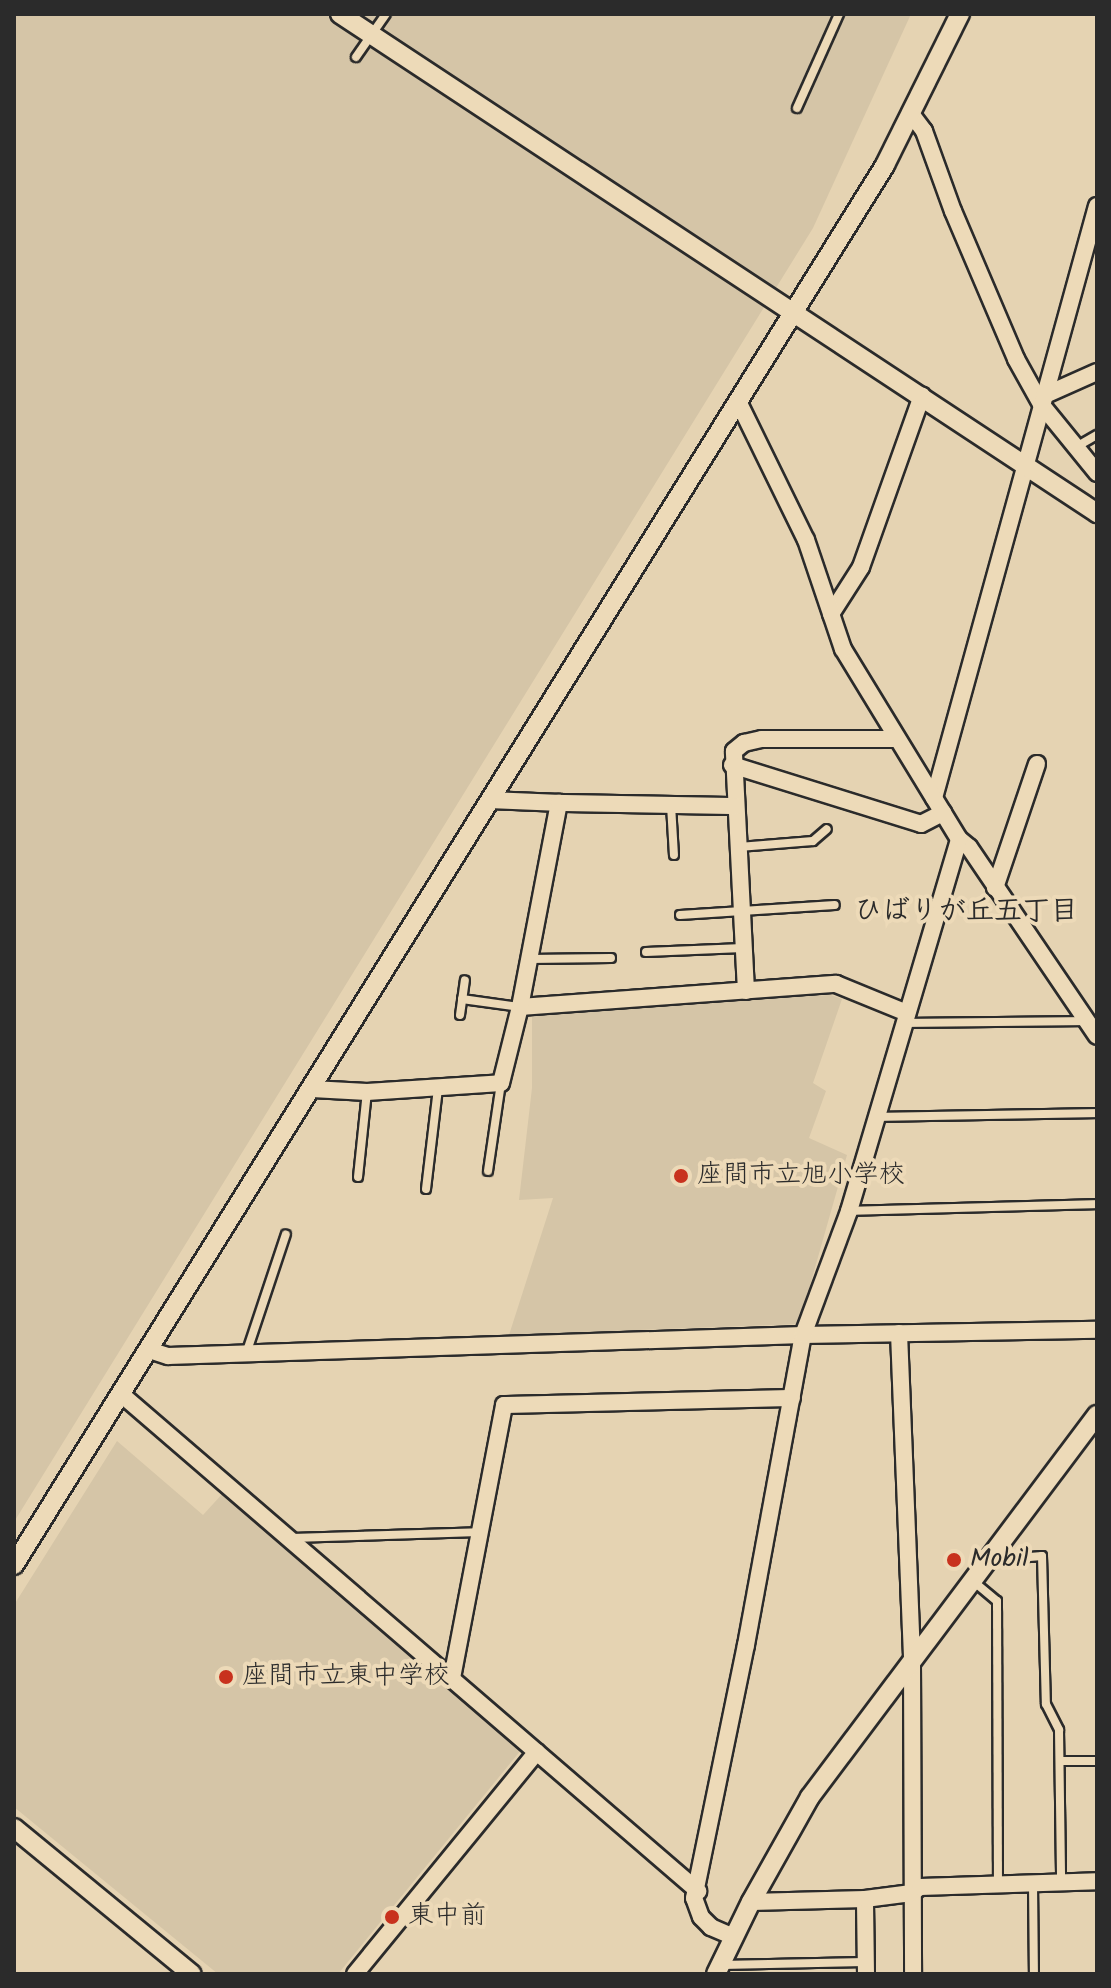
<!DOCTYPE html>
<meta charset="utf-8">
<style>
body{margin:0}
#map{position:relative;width:1111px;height:1988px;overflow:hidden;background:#e5d3b2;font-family:Kalam,"Klee One",sans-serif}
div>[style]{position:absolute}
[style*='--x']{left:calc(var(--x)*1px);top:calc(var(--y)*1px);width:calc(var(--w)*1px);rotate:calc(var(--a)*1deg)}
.built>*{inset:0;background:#d5c5a7}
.roads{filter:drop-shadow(2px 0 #2b2b2b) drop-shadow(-2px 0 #2b2b2b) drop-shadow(0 2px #2b2b2b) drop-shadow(0 -2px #2b2b2b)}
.service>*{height:8px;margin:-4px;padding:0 4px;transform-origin:4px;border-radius:4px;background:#eddab8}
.minor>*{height:16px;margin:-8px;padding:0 8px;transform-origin:8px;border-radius:8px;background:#eddab8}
.tertiary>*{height:18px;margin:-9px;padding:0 9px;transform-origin:9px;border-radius:9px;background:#eddab8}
.dots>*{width:22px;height:22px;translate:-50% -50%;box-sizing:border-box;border:4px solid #eddab8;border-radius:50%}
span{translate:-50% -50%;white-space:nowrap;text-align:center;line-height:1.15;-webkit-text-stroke:8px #eddab8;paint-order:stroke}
.poi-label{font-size:26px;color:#2b2b2b}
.left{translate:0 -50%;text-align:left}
.neighbourhood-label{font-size:28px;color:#2b2b2b;font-weight:700}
.frame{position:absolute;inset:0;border:16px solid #2b2b2b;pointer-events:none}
</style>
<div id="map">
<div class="built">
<div style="clip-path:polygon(14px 14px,911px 14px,813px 228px,14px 1522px)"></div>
<div style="clip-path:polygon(831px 995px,842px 999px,813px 1083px,826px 1091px,809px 1138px,847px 1155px,799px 1324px,509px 1335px,553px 1198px,519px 1200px,532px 1088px,532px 1017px,539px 1010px)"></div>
<div style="clip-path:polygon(117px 1441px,203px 1515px,224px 1492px,521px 1750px,338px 1974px,218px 1974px,14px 1807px,14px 1605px)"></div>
</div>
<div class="roads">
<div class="service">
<div style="--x:356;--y:57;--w:52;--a:-55.1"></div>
<div style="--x:797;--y:108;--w:103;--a:-65.9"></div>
<div style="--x:1076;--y:447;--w:24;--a:-30"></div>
<div style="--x:671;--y:805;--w:50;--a:86.6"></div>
<div style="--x:739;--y:847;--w:74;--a:-4.6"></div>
<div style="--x:813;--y:841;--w:18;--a:-41"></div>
<div style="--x:680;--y:915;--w:155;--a:-3.7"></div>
<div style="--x:646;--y:952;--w:97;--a:-2.4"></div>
<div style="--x:529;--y:959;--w:82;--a:-0.7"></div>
<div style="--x:462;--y:999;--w:59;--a:7.9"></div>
<div style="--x:460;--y:1015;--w:35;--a:-82"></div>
<div style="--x:905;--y:1023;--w:182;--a:-0.6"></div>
<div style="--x:877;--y:1117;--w:220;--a:-1"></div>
<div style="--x:488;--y:1171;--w:89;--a:-81.6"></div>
<div style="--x:358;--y:1177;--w:85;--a:-84"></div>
<div style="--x:426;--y:1189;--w:102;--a:-83.2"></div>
<div style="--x:849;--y:1211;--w:248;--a:-1.6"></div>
<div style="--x:246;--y:1354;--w:126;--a:-71.6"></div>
<div style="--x:292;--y:1538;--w:187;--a:-1.8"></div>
<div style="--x:993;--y:1560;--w:49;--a:-4.7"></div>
<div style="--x:1042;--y:1556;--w:148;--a:88.5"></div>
<div style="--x:1046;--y:1704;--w:29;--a:63"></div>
<div style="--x:1059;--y:1730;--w:152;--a:89.2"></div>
<div style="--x:973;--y:1581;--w:31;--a:40"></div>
<div style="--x:997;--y:1601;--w:283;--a:89.8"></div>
<div style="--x:1060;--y:1761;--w:37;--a:0"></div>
<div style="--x:1033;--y:1884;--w:90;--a:89.4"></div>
<div style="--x:721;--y:1965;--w:144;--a:-1.2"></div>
</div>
<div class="minor">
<div style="--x:912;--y:115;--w:20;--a:53"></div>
<div style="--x:924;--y:131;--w:85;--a:70.1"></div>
<div style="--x:953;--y:211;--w:161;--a:66.9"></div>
<div style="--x:1016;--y:359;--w:51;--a:60.9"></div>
<div style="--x:1041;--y:404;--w:89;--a:50.9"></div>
<div style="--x:1043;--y:396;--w:59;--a:-24"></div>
<div style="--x:831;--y:614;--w:56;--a:-57.4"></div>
<div style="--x:861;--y:567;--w:182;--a:-70.4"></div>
<div style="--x:732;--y:765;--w:198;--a:17.3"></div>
<div style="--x:921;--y:824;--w:25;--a:-27"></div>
<div style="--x:934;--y:798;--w:614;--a:-74.61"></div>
<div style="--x:491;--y:800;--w:68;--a:2.5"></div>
<div style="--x:959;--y:839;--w:13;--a:39"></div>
<div style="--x:969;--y:847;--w:228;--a:55.9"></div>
<div style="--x:995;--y:888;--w:131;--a:-71.3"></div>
<div style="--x:746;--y:991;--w:240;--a:-92.9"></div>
<div style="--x:734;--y:751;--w:13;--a:-39"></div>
<div style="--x:744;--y:743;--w:18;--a:-13"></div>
<div style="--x:762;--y:739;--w:134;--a:0"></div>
<div style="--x:520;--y:1007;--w:317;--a:-4.2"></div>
<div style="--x:836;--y:984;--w:77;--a:22.2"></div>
<div style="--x:312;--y:1089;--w:55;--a:3.1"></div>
<div style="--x:367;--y:1092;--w:134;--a:-3.8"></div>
<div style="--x:501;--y:1083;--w:78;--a:-76"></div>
<div style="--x:520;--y:1007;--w:208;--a:-79.2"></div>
<div style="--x:559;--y:803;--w:177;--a:1"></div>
<div style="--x:899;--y:1333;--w:330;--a:87.7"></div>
<div style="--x:912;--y:1663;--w:311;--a:89.8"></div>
<div style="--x:149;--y:1350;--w:20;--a:18"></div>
<div style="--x:168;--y:1356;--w:635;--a:-1.89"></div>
<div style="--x:803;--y:1335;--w:294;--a:-1"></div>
<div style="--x:121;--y:1394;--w:762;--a:40.74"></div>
<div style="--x:452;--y:1678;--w:278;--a:-79.2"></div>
<div style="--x:504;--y:1405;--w:288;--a:-1.4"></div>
<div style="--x:751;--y:1902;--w:114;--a:-1.5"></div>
<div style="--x:734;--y:1937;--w:25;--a:-157"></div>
<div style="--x:711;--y:1927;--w:14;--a:-135"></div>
<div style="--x:701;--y:1917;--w:20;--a:-110"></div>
<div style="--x:694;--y:1898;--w:258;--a:-78.4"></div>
<div style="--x:746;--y:1645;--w:315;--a:-79.6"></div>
<div style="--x:803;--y:1335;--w:132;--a:-69.6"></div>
<div style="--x:849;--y:1211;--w:388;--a:-73.5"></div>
<div style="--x:959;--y:839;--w:223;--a:-121.4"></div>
<div style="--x:843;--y:649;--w:115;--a:-108.7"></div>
<div style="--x:806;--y:540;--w:153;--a:-116.1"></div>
<div style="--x:355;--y:1974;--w:287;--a:-50.7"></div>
<div style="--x:866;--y:1974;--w:75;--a:-90.8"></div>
<div style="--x:865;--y:1899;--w:47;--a:-7.3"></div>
<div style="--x:912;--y:1893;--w:10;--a:-37"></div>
<div style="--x:920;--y:1887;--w:177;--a:-1.9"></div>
</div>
<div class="tertiary">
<div style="--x:340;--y:14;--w:907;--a:33.39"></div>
<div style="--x:14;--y:1565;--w:1649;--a:-58.11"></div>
<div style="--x:885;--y:165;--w:169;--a:-63.6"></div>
<div style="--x:14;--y:1828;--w:230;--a:39.4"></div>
<div style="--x:716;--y:1974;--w:80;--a:-64.1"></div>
<div style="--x:751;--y:1902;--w:120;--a:-60.7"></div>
<div style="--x:810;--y:1797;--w:478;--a:-53.1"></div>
</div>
</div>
<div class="dots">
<div style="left:681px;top:1176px;background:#c8321e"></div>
<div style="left:954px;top:1560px;background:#c8321e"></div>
<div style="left:226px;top:1677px;background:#c8321e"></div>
<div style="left:392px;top:1917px;background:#c8321e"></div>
</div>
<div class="poi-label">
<span class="left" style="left:697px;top:1176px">座間市立旭小学校</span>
<span class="left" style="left:970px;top:1560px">Mobil</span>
<span class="left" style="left:242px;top:1677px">座間市立東中学校</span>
<span class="left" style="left:408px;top:1917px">東中前</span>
</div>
<div class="neighbourhood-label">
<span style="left:966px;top:912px">ひばりが丘五丁目</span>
</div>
<div class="frame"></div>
</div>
